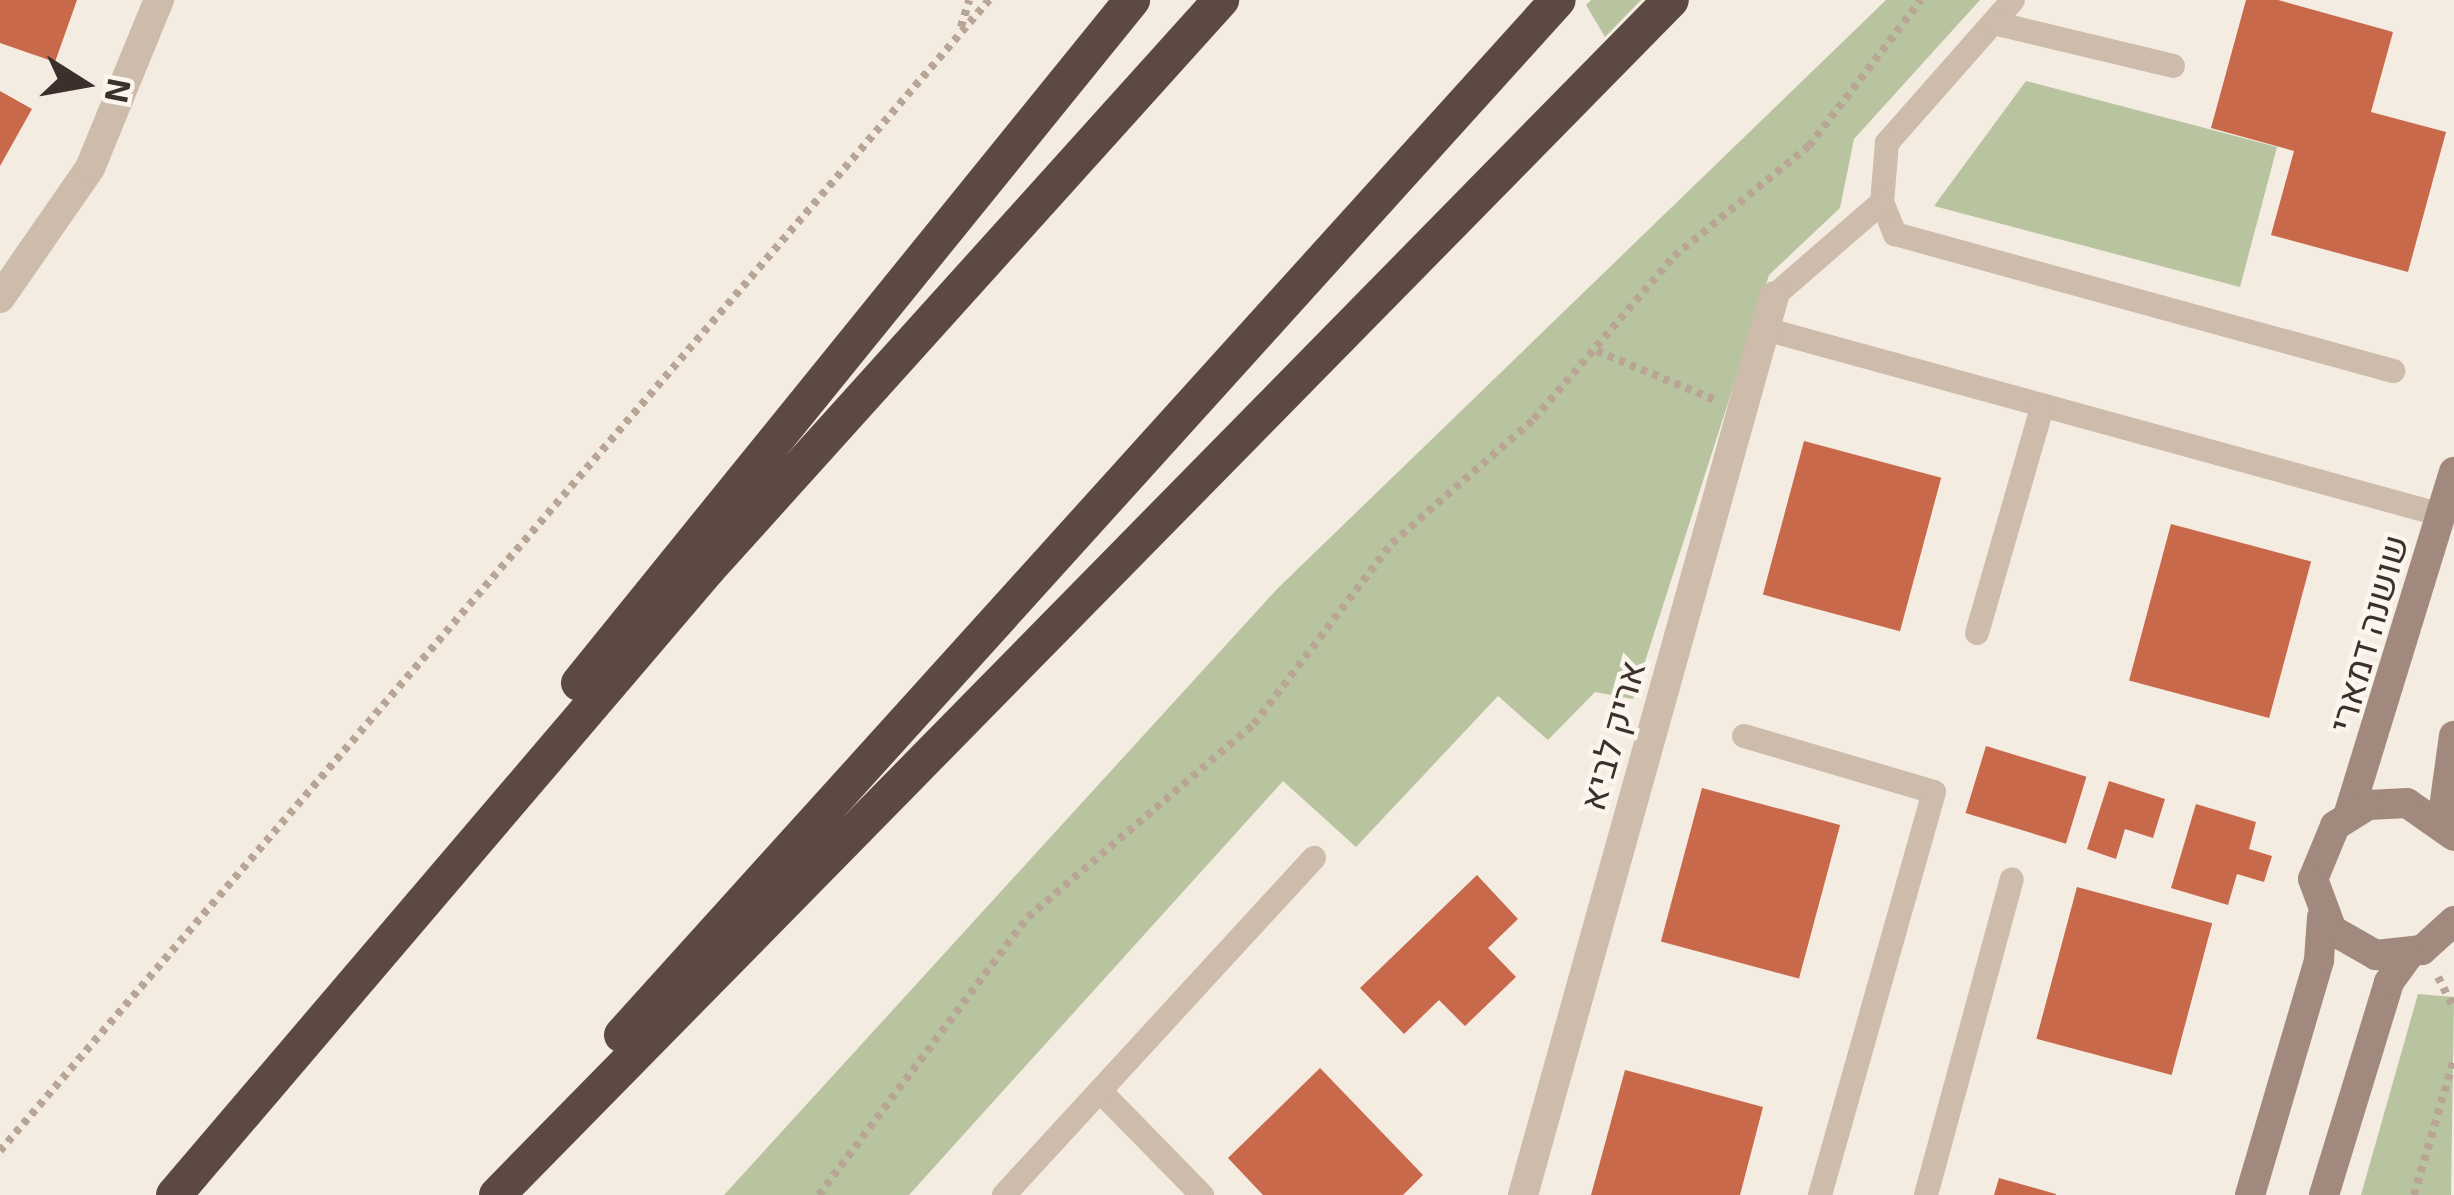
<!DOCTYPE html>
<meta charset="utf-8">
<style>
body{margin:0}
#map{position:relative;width:2454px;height:1195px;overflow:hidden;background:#f4ebe1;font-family:"Exo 2",Heebo,sans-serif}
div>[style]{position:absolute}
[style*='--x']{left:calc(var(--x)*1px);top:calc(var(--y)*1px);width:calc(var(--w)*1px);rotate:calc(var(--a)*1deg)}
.green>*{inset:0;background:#b8c4a0}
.building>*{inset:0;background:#c8694b;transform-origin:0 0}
.path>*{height:8px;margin-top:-4px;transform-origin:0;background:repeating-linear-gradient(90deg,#b9a596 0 6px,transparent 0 12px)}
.lane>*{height:24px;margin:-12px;padding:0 12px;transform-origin:12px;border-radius:12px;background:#cdbbac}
.street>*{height:30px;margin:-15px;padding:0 15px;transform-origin:15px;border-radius:15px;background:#cdbbac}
.secondary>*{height:30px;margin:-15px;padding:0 15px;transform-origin:15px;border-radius:15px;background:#a18a7d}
.highway>*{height:36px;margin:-18px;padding:0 18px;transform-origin:18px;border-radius:18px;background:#5c4a42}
span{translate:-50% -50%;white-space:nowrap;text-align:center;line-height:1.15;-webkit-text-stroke:9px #fbf5ee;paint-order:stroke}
.street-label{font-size:36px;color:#3b302b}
.north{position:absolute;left:24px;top:24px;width:120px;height:120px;-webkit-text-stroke:9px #fbf5ee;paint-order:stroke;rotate:101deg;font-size:33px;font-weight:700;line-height:48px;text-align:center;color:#3b302b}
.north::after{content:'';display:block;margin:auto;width:42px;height:54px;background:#3b302b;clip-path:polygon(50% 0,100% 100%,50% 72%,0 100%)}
</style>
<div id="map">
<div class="green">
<div style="clip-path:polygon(1591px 0,1641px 0,1605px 37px,1586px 5px)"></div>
<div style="clip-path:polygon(1886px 0,1980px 0,1854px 139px,1840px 208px,1769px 275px,1633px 699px,1595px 692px,1548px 740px,1498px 696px,1356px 847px,1283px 781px,909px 1195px,724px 1195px,1277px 589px)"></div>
<div style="clip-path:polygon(2026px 81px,2277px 147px,2240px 287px,1934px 206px)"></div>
<div style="clip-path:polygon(2418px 994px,2454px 997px,2451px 1195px,2361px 1195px)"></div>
</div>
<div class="building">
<div style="clip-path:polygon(0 0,77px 0,55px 62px,0 43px)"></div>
<div style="clip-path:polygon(2246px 0,2278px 0,2393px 32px,2371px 112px,2446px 132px,2408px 272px,2271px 235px,2294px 151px,2211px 128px)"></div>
<div style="clip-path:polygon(0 91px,32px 109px,0 166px)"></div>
<div style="left:1804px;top:441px;width:142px;height:159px;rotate:15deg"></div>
<div style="left:2171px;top:524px;width:145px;height:162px;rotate:15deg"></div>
<div style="left:1986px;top:746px;width:105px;height:70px;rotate:17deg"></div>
<div style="clip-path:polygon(2109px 781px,2165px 799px,2153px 838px,2125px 829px,2116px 859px,2087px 849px)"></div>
<div style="left:1702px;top:788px;width:143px;height:159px;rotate:15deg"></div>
<div style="clip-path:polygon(2196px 804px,2256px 822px,2249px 849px,2272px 856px,2264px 882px,2237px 874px,2228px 905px,2171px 888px)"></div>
<div style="clip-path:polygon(1477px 875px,1518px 919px,1488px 948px,1516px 977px,1465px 1026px,1439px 1000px,1404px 1034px,1360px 988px)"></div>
<div style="left:2077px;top:887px;width:140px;height:157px;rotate:15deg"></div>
<div style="clip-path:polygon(1320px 1068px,1423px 1175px,1403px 1195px,1263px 1195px,1228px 1158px)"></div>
<div style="clip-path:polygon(1625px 1070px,1763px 1107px,1740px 1195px,1591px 1195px)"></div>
<div style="clip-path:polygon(1999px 1178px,2056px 1194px,2056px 1195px,1994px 1195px)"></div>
</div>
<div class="path">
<div style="--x:961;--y:27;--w:28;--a:-73"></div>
<div style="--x:1597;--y:351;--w:126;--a:22.5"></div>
<div style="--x:2438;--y:977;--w:36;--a:63"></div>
<div style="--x:0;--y:1151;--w:1518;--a:-49.33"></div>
<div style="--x:819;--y:1195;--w:348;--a:-53.1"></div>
<div style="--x:1028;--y:917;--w:297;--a:-40.5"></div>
<div style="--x:1254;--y:724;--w:228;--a:-52.7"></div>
<div style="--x:1392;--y:543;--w:189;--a:-41.1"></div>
<div style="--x:1534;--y:419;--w:215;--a:-49.3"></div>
<div style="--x:1674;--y:256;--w:174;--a:-39.2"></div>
<div style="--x:1809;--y:146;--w:184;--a:-52.5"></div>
<div style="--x:2414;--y:1195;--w:142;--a:-73.6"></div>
</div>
<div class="lane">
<div style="--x:2013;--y:0;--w:191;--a:131.4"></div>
<div style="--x:1887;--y:143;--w:59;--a:94.8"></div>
<div style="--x:1882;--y:202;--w:35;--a:68"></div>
<div style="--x:1895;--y:234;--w:517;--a:15.38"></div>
<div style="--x:1994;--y:23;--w:184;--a:13.5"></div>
<div style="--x:1774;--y:296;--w:143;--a:-41"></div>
<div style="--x:1765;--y:329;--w:702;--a:15.36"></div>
<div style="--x:1977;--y:633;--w:237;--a:-73.9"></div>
<div style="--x:1744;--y:736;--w:198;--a:16.4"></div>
<div style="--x:1934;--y:792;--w:419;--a:105.8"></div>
<div style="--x:1100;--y:1091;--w:146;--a:45.6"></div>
<div style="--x:1004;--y:1195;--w:458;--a:-47.4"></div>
<div style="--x:1926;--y:1195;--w:327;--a:-74.8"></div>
</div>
<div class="street">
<div style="--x:0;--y:298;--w:158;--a:-55.3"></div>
<div style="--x:90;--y:168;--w:182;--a:-67.7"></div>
<div style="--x:1523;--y:1195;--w:933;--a:-74.4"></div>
</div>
<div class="secondary">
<div style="--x:2349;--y:813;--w:357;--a:-72.9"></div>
<div style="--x:2442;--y:822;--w:87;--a:-82.1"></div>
<div style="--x:2454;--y:836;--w:57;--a:-144.9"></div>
<div style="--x:2407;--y:803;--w:39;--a:177"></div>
<div style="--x:2368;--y:805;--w:39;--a:148"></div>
<div style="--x:2335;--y:826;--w:57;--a:112.5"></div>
<div style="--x:2313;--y:879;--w:54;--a:69.6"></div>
<div style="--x:2332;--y:930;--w:51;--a:29.6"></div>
<div style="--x:2376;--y:955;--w:46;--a:-6.2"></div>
<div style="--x:2422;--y:950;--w:43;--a:-42.2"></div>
<div style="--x:2250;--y:1195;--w:245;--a:-73.6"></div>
<div style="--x:2319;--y:960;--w:43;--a:-86"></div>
<div style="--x:2324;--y:1195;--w:223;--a:-73"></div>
<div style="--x:2389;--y:982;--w:34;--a:-54"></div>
</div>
<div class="highway">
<div style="--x:579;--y:683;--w:879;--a:-51"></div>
<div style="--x:622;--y:1035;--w:1395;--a:-47.88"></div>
<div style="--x:174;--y:1195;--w:821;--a:-49.54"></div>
<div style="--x:707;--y:570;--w:768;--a:-47.96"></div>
<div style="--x:497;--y:1195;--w:1675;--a:-45.51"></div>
</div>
<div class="street-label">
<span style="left:2367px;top:633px;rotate:-74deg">שושנה דמארי</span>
<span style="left:1611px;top:735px;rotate:-74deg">אריק לביא</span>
</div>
<div class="north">N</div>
</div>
